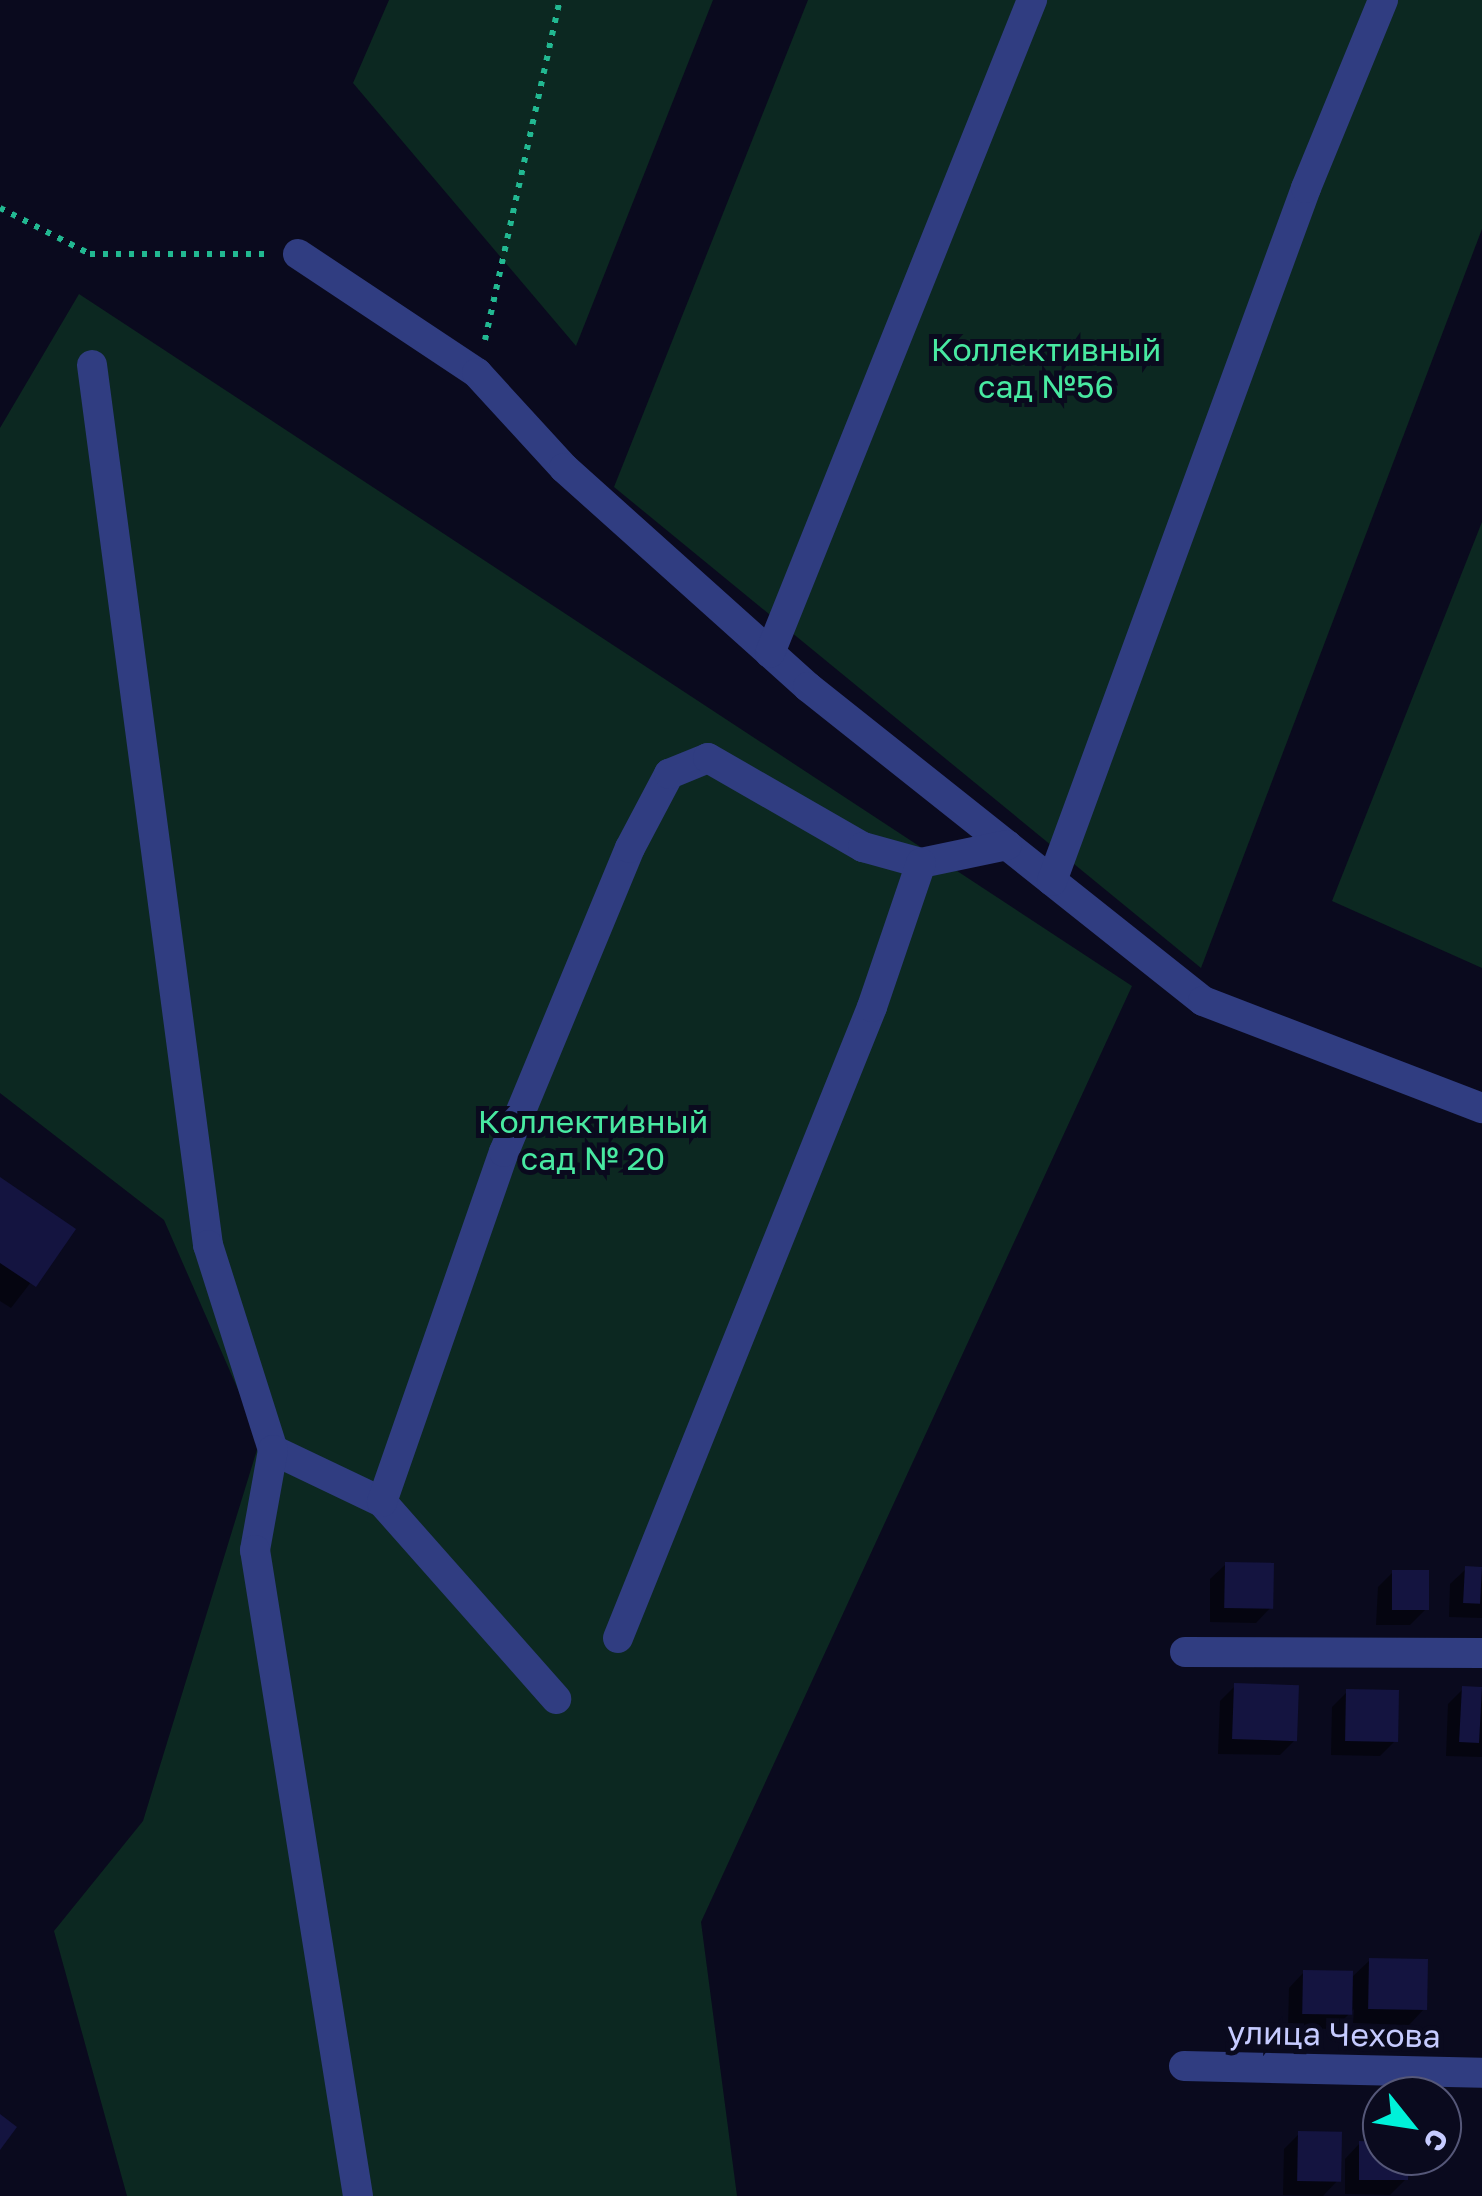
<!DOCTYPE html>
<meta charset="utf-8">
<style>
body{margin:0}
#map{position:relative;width:1482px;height:2196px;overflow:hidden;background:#0a0a1e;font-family:"Golos Text",sans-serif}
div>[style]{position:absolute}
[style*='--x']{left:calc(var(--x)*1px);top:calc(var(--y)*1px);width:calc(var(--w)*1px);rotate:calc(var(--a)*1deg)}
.green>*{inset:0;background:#0c2821}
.shadow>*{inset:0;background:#0007}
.building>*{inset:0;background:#141440;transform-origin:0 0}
.path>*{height:6px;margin-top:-3px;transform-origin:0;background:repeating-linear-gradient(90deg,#22b891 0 5px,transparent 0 13px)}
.minor>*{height:30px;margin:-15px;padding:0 15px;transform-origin:15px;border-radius:15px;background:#303d81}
span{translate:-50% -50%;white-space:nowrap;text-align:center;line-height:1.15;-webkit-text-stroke:10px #0a0a1e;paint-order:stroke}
.park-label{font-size:32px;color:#48e9a1}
.street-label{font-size:32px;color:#c6cbff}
.north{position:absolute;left:1362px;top:2076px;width:100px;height:100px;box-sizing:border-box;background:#0a0a1e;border:2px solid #555778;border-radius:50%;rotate:120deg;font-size:28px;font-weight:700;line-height:40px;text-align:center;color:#c6cbff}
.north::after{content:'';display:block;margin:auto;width:35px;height:45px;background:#00f1d9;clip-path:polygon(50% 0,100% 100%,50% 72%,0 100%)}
</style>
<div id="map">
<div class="green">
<div style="clip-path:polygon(389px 0,713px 0,576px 346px,353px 83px)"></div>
<div style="clip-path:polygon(808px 0,1482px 0,1482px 229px,1201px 968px,614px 487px)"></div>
<div style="clip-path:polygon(79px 294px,1132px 986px,701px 1922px,737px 2196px,127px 2196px,54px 1931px,143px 1821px,260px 1440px,164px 1220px,0 1093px,0 428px)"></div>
<div style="clip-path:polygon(1482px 522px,1482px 968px,1332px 901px)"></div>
</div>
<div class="shadow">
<div style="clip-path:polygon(0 1180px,72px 1229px,11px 1308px,0 1301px)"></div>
<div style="clip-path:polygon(1226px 1564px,1271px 1607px,1256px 1623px,1210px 1622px,1210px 1579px)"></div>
<div style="clip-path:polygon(1466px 1569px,1482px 1569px,1482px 1618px,1449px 1617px,1450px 1584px)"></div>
<div style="clip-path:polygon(1393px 1572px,1425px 1610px,1410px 1625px,1376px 1625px,1378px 1587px)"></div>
<div style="clip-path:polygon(1235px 1686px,1295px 1740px,1280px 1755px,1218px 1754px,1220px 1701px)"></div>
<div style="clip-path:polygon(1463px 1689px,1482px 1689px,1482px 1757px,1446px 1756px,1448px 1704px)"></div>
<div style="clip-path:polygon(1348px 1691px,1395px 1741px,1380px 1756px,1331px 1755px,1332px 1707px)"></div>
<div style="clip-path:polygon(1370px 1960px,1424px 2009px,1409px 2025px,1353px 2023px,1354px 2009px,1334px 2029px,1288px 2028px,1289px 1988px,1304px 1972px,1350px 1979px)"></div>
<div style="clip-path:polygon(1299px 2134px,1338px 2180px,1323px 2196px,1283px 2195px,1284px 2149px)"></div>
<div style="clip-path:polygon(1360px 2143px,1382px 2144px,1382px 2156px,1406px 2156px,1406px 2179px,1390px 2195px,1345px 2194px,1345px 2159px)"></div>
</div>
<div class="building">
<div style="clip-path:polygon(0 1177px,76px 1229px,36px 1287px,0 1263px)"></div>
<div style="left:1225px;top:1562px;width:49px;height:46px;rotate:1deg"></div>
<div style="left:1465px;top:1566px;width:17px;height:37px;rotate:3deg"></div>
<div style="left:1392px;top:1570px;width:37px;height:40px"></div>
<div style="left:1234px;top:1683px;width:65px;height:56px;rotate:2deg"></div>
<div style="left:1462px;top:1686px;width:20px;height:56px;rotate:3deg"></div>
<div style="left:1346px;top:1689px;width:53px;height:52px;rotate:1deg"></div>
<div style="left:1369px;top:1958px;width:59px;height:51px;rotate:1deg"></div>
<div style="left:1303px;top:1970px;width:50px;height:44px;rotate:1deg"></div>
<div style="clip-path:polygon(0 2114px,17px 2127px,0 2150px)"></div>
<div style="left:1298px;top:2131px;width:44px;height:50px;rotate:1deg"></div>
<div style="clip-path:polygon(1359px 2141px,1382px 2142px,1382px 2156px,1409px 2156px,1408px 2180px,1359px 2180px)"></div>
</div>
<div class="path">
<div style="--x:0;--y:208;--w:101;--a:27.1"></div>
<div style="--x:90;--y:254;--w:177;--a:0"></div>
<div style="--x:485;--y:340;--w:348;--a:-77.6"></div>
</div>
<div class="minor">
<div style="--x:298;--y:254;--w:215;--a:33.6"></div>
<div style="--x:477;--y:373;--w:129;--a:47.5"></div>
<div style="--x:564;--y:468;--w:328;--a:41.9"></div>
<div style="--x:808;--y:687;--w:505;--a:38.48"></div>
<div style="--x:1203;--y:1001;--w:299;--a:21"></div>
<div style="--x:92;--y:365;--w:888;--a:82.49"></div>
<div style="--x:208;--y:1245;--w:215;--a:72.4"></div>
<div style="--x:273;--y:1450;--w:121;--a:25.5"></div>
<div style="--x:382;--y:1502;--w:263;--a:48.5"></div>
<div style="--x:770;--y:653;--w:704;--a:-68.14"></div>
<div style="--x:1052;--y:881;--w:738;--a:-69.87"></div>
<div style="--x:1306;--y:188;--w:203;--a:-67.7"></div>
<div style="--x:273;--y:1450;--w:102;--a:100.2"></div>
<div style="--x:255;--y:1550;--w:654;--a:80.94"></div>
<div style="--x:382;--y:1502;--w:371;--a:-70.8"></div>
<div style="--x:504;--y:1152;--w:329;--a:-67.5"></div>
<div style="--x:630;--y:848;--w:84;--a:-62.2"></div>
<div style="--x:669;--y:774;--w:42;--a:-22.3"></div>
<div style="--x:708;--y:758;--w:179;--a:29.9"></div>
<div style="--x:863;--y:847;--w:60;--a:15.4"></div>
<div style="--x:921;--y:863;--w:88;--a:-11.8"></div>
<div style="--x:618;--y:1638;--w:680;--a:-68.07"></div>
<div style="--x:872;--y:1007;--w:152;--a:-71.2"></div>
<div style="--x:1185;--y:1652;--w:297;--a:0.2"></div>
<div style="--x:1184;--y:2066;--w:298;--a:1.3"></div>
</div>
<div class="park-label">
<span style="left:1046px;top:368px">Коллективный<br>сад №56</span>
<span style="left:593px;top:1140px">Коллективный<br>сад № 20</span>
</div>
<div class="street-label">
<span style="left:1334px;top:2034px;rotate:1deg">улица Чехова</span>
</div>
<div class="north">С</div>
</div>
